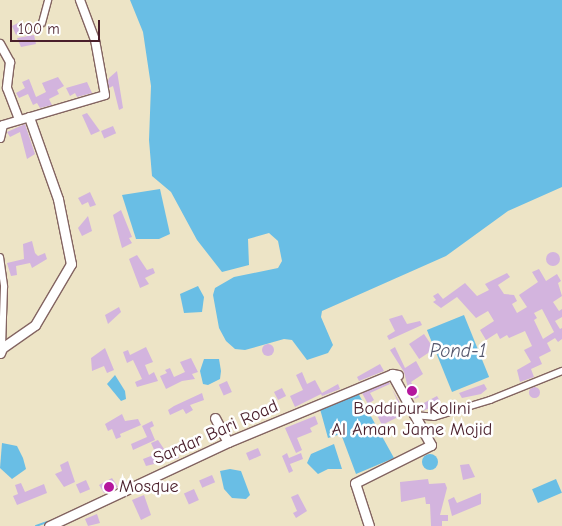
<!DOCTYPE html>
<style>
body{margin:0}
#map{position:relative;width:562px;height:526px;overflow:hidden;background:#ede4c6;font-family:"Comic Neue",sans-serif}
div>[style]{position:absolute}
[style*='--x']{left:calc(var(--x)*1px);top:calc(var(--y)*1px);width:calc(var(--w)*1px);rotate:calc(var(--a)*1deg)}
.water>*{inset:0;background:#69bee5;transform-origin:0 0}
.round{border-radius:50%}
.stream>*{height:2px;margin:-1px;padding:0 1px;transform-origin:1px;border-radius:1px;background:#69bee5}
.building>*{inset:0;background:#d3b4de;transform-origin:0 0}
.roads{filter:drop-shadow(1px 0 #836461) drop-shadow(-1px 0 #836461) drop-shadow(0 1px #836461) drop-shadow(0 -1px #836461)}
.minor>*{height:6px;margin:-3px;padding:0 3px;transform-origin:3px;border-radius:3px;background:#fff}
.tertiary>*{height:8px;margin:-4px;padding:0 4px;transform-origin:4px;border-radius:4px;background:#fff}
.secondary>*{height:9px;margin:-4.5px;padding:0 4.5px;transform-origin:4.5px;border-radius:4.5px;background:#fff}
.dots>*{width:14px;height:14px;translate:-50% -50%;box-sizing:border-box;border:2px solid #fff;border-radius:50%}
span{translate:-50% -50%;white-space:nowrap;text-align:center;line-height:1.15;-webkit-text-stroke:5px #fff;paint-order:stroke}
.poi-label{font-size:18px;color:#4a1f2b}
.left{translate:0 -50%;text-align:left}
.street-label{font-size:18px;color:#4a1f2b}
.water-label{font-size:19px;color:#55576c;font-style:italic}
.scale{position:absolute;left:10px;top:20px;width:90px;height:22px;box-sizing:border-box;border:2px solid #4a1f2b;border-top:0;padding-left:6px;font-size:15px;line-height:18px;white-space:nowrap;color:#4a1f2b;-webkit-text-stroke:4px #fff;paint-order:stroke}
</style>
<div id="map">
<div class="water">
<div style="clip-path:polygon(130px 0,562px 0,562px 187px,508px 211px,446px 256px,322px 311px,321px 317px,333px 345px,328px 353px,307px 360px,292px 340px,284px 339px,245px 350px,235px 349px,226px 341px,219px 328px,213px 295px,215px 288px,234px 277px,278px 268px,282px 261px,278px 241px,269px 233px,248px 239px,249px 265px,222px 272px,197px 240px,171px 192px,152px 176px,149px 140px,151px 86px,143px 32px)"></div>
<div style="clip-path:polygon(160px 189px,170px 234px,159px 239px,136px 239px,122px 195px)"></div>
<div style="clip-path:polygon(198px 286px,204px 297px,202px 312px,184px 313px,180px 294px)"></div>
<div style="left:464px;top:315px;width:67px;height:40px;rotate:68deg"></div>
<div style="clip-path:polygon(204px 359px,219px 359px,221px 371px,220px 379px,208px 385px,203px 384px,200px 371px)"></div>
<div style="clip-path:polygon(115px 375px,125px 391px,126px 399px,121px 401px,107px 384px)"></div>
<div style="clip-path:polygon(358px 393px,394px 458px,356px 474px,341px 434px,328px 438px,320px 409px)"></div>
<div style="clip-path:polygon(2px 443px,17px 446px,23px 458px,26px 469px,12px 479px,0 468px)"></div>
<div style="clip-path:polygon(334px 444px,342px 469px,328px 469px,318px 474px,307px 463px,311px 454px)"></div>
<div class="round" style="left:422px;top:454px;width:16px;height:16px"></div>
<div style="clip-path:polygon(230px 469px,241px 471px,250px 495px,246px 499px,232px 498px,224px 489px,220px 471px)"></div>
<div style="left:556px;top:479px;width:15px;height:26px;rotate:67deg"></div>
</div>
<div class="stream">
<div style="--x:36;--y:526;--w:12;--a:-20"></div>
</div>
<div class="building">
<div style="clip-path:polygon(22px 21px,24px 26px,16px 35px,12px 26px)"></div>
<div style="clip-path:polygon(34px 35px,36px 44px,21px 47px,17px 38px)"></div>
<div style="clip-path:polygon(117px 71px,123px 108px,119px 110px,113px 86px,109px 88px,108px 82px,109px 78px)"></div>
<div style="clip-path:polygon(58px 77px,64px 86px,57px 90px,59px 94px,49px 99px,52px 105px,40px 108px,37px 103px,33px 105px,28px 94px,19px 98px,16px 93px,25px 88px,22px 82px,29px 79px,36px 97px,46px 92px,42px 83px)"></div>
<div style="clip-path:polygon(87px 82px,92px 93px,77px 97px,75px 93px,70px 96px,66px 88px)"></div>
<div style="clip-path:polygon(87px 113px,100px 131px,91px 135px,82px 115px)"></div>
<div style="clip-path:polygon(25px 124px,35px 154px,27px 159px,20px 132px,10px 137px,7px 132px)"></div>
<div style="left:113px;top:126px;width:8px;height:13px;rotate:67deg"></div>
<div style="clip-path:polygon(90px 192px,96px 205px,90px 207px,88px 202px,82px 205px,78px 198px)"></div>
<div style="clip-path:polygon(121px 210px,132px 237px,129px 238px,132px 243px,122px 248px,113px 215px)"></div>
<div style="clip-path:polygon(88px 216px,92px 231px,82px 236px,78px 228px)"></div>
<div style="clip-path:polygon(32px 241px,35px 253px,38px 256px,45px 253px,47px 259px,32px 268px,30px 263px,16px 266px,17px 275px,11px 276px,7px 263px,24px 259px,23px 244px)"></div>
<div class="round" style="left:546px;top:252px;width:14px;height:14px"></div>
<div style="clip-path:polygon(137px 255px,147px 270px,153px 268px,155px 273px,145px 278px,149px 284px,140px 288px,129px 259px)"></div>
<div style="clip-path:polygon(evenodd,539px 269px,546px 281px,557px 274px,561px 281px,558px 283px,562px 296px,553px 302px,559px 311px,562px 309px,562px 317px,555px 321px,560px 329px,562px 328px,562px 339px,558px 342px,555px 338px,547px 343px,551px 351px,539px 357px,542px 364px,531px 369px,534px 377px,520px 382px,517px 370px,531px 362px,524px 350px,532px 346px,525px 331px,509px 338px,507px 335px,500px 339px,497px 333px,486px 340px,480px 330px,494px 321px,488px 311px,476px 318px,457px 297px,441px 308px,433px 302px,436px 300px,433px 296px,438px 293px,443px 299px,465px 283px,477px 296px,489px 290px,485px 284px,507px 273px,510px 277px,498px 285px,504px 294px,514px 295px,517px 301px,512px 304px,517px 313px,527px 307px,519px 295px,538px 282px,532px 272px,539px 269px,542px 309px,554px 332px,543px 339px,534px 320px,537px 318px,534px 313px,542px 309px)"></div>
<div style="clip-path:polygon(119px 307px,121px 312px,108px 324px,105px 315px)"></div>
<div style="clip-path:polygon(402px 315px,407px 324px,420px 321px,422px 325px,389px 340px,387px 336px,395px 331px,389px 319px)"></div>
<div style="left:424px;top:334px;width:18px;height:18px;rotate:56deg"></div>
<div class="round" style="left:262px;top:344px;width:12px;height:12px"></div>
<div style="clip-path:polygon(146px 347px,153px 362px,145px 365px,149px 375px,154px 372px,158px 381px,137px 387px,135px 382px,142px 379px,133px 360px,127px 363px,123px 352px,128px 350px,130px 355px)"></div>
<div style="clip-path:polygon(395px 347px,405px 368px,416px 361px,423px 374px,411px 382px,419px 397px,415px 399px,409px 392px,404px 372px,390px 350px)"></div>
<div style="clip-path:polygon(105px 348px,114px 370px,107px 373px,104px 366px,92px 371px,91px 358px)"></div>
<div style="clip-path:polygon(191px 358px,198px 372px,192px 374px,195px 379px,182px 381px,166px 389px,160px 376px,167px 373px,165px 370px,170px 368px,174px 377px,185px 372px,180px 362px)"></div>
<div style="clip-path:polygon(380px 364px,384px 371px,359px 381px,357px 377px)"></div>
<div style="clip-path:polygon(302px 372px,307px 384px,315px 380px,322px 393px,338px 384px,340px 389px,322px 396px,321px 394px,295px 407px,290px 396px,303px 390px,296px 375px)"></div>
<div style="left:227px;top:381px;width:12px;height:9px;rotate:66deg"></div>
<div style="clip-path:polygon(389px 382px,390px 384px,370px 393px,374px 400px,368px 404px,362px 393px)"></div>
<div style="clip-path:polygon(484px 384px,487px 389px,481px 394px,462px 398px,459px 393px)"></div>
<div class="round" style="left:528.5px;top:386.5px;width:11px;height:11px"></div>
<div style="left:282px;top:388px;width:9px;height:9px;rotate:63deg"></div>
<div style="clip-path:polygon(392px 389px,406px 413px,382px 425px,376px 413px,398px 402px)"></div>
<div style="clip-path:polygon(202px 393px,204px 400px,190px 405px,193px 410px,186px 414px,183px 409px,170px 415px,168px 410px,174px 406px)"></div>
<div style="clip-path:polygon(437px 396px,441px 403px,423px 411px,420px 405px)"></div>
<div style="clip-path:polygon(122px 414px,125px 421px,138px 419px,141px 425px,120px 434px,121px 437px,116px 439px,112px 429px,108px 431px,105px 424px)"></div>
<div style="clip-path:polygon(315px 416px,318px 424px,310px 428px,312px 432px,297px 438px,302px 450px,296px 453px,285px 428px)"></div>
<div style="clip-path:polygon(152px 421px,154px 426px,150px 428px,155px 440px,133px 450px,131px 444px,147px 437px,142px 426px)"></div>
<div style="clip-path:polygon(158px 440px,168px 455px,177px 451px,179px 458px,146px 466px,143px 459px,156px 454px,151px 443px)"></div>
<div style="left:258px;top:448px;width:8px;height:13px;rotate:67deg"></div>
<div style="clip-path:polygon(287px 453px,289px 458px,301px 453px,303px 459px,290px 464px,293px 471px,289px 473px,282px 456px)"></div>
<div style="clip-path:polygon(68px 461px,75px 482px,64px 487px,55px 474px,62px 471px,60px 465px)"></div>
<div style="clip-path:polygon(469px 464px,475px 477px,463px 480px,460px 465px)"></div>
<div style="left:212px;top:475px;width:8px;height:14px;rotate:67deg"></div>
<div style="clip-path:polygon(112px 478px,118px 487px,104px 493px,99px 485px)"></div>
<div style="clip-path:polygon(428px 479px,429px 484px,445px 483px,447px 488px,440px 515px,448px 515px,448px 521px,442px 521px,442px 526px,431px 526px,430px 504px,426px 504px,425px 497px,401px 502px,400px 482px)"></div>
<div style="left:86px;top:480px;width:10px;height:11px;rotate:66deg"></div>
<div style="clip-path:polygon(21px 483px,25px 492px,44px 484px,47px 493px,17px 505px,13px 496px,18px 494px,15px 485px)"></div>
<div style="left:194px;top:489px;width:12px;height:11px;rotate:66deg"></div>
<div style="clip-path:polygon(481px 493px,481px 504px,452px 516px,448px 500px,454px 497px,457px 503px)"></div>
<div style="clip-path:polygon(298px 494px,307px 511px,296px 518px,293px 513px,297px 511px,291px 497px)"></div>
<div style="clip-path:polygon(144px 495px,151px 515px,141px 520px,132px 500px)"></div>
<div style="clip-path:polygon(97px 514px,100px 523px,88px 526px,85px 519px)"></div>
</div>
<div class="roads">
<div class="minor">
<div style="--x:42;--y:23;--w:24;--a:-75"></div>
<div style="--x:0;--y:257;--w:30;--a:82"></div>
<div style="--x:4;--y:287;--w:61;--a:91.9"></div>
<div style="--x:413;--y:415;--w:21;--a:5"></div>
<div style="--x:434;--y:417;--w:59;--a:-16.9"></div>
<div style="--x:490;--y:400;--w:78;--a:-21.9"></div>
</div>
<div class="tertiary">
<div style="--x:0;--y:44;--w:21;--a:61"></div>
<div style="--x:10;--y:62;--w:26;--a:97"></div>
<div style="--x:7;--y:88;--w:34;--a:69"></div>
<div style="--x:0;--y:138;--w:13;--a:-77"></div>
<div style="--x:3;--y:125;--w:106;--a:-16.4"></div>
<div style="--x:105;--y:95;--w:56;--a:-100.3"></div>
<div style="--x:95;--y:40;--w:43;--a:-110.6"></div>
</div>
<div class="secondary">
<div style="--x:0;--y:353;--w:5;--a:-68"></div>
<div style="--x:2;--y:348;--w:40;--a:-34.9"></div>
<div style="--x:35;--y:325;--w:71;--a:-59.5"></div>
<div style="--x:71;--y:264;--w:66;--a:-101.3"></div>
<div style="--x:58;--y:199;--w:87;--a:-109.5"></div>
<div style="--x:215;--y:418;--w:27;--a:62"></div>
<div style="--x:49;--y:526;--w:198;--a:-25.1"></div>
<div style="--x:228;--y:442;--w:178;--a:-22.5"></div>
<div style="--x:392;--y:374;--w:6;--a:9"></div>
<div style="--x:369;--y:526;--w:45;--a:-108"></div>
<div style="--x:355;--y:483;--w:85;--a:-26.6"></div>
<div style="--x:431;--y:445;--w:81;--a:-118.8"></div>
</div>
</div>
<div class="dots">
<div style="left:412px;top:391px;background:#b5179e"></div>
<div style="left:109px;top:487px;background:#b5179e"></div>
</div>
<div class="poi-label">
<span style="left:412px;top:420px">Boddipur Kolini<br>Al Aman Jame Mojid</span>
<span class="left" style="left:119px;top:487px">Mosque</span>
</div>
<div class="street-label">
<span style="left:216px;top:433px;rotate:-24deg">Sardar Bari Road</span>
</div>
<div class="water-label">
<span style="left:458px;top:352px">Pond-1</span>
</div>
<div class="scale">100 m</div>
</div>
